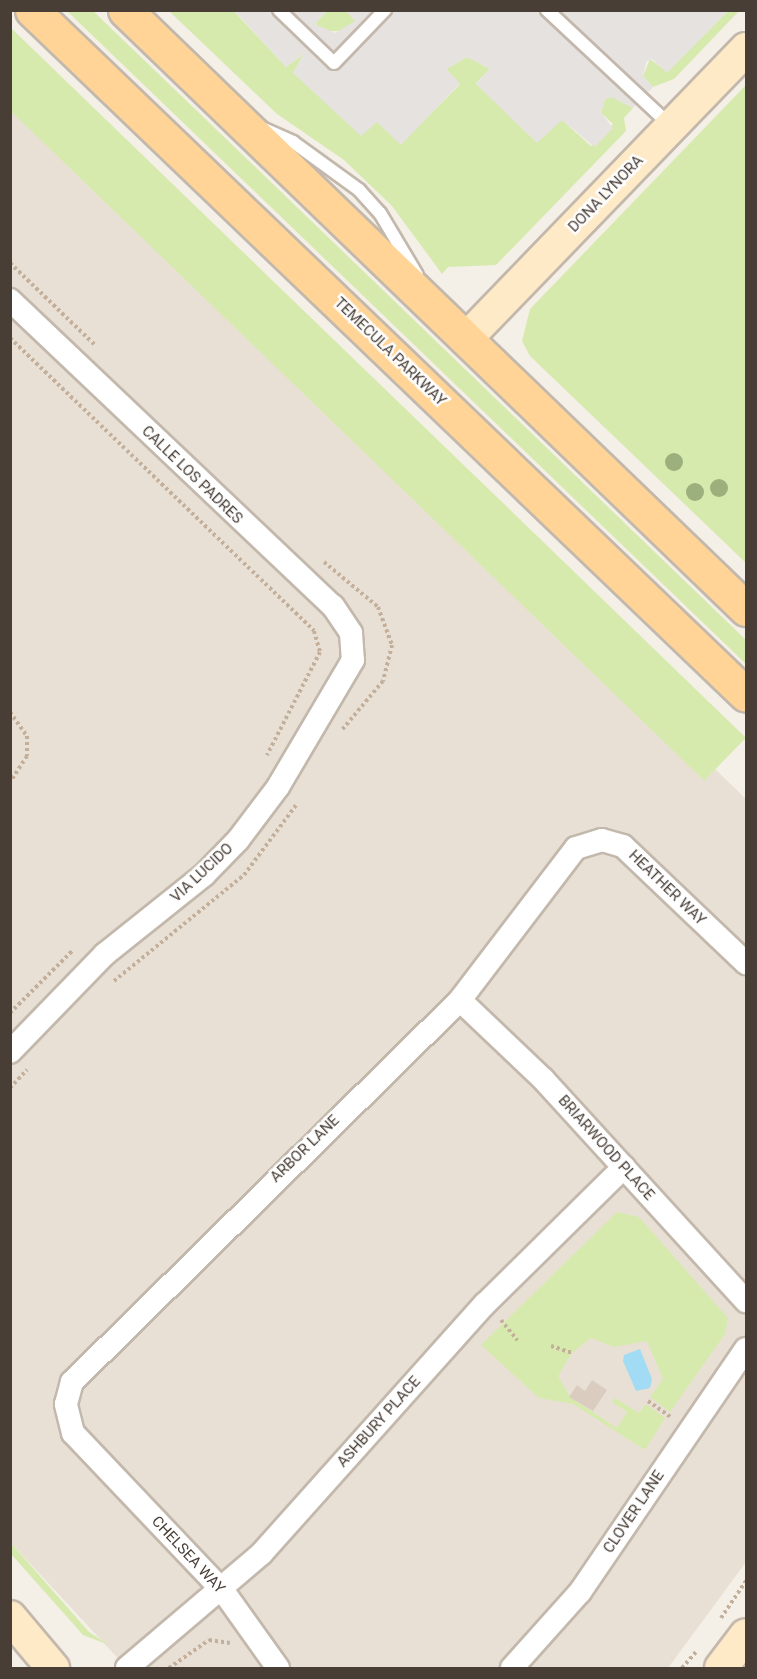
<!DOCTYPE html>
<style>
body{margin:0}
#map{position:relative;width:757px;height:1679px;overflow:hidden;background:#f4efe7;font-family:Roboto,sans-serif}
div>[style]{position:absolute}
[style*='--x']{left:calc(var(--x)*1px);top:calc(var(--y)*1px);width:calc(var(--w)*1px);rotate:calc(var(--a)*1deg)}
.residential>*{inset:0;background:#e9e0d5}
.green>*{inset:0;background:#d7eaae;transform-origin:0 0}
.parking>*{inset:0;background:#e5e2df}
.water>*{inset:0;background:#a1dcf4}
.building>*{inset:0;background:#daccbf}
.path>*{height:4px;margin-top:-2px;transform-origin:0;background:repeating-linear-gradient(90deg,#c3af9a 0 3px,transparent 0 6px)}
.roads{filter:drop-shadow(2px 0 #c3b8ac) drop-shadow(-2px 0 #c3b8ac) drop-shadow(0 2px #c3b8ac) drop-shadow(0 -2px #c3b8ac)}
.lane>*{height:12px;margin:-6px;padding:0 6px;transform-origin:6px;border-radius:6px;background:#fff}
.street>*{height:22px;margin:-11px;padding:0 11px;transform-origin:11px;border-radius:11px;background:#fff}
.secondary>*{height:32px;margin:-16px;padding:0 16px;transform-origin:16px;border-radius:16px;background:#ffeac7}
.primary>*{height:33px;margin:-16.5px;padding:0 16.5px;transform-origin:16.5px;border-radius:16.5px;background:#ffd496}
.trees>*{width:18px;height:18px;margin:-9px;border-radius:50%;background:#9bb07d}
span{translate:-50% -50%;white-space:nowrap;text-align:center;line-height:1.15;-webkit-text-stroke:5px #fff;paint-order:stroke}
.street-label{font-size:15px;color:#483e36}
.frame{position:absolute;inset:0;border:12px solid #483e36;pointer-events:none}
</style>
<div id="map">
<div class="residential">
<div style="clip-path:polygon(10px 87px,746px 799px,746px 1562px,668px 1668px,127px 1668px,11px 1543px)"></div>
</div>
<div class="green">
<div style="clip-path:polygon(67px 11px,93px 11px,221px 134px,746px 640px,746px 664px)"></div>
<div style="clip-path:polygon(169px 11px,234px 11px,286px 67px,304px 54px,293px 73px,381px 124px,401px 144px,460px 84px,446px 69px,467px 57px,490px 69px,476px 83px,562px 120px,591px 146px,613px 124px,601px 113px,605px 99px,612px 97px,633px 108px,624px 118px,626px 131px,496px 265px,448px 267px,442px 274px,392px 206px,344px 160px,277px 114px)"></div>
<div style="clip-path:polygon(327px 11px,346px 11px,356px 20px,343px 31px,326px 31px,315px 24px)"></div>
<div style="clip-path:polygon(728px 11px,739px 11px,674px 79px,653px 87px,643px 76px,650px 59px,667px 72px)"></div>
<div style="left:10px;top:27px;width:1023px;height:60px;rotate:44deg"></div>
<div style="clip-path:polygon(746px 85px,746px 563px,530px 356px,522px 341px,530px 309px)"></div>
<div style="clip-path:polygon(617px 1212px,639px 1217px,728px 1318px,725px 1334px,670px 1412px,650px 1397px,663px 1379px,647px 1341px,614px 1347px,591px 1338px,572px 1353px,558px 1376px,570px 1397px,617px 1428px,627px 1412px,612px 1402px,615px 1398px,639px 1413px,646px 1404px,665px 1418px,645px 1450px,573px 1404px,539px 1398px,481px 1345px)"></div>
<div style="clip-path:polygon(11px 1543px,89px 1632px,109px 1645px,83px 1635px,11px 1554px)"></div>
</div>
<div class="parking">
<div style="clip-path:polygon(234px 10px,327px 11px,315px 24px,335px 33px,355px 21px,346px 11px,728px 11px,667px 73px,652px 59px,646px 62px,643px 76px,653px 87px,633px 108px,612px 97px,605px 99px,601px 113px,613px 128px,595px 147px,562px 120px,537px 143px,476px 84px,490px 69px,467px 57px,446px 69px,460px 83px,401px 145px,377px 122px,361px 136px,293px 73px,304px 54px,286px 67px)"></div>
</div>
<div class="water">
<div style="clip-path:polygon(640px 1349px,652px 1379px,650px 1388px,636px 1391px,623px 1361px,624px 1355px)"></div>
</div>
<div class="building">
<div style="clip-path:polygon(592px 1380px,607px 1390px,593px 1411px,569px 1397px,577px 1385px,585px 1391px)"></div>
</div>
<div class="path">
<div style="--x:10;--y:263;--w:117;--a:44"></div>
<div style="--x:10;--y:338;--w:422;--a:43.9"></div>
<div style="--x:314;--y:631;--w:22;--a:74"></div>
<div style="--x:320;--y:652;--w:116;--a:117.2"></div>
<div style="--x:324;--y:562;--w:70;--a:39.8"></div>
<div style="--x:378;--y:607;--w:40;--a:69.8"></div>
<div style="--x:392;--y:645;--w:37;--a:104"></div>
<div style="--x:383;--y:681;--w:65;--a:130"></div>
<div style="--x:10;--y:712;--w:29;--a:55"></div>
<div style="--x:27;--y:736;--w:20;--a:90"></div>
<div style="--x:27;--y:756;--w:31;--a:123"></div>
<div style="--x:114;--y:981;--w:168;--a:-39.2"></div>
<div style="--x:244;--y:875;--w:89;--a:-53.3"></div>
<div style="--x:10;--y:1013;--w:89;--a:-45"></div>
<div style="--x:10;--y:1088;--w:25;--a:-47"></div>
<div style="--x:501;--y:1320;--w:26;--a:51"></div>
<div style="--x:551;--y:1346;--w:22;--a:18"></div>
<div style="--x:648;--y:1401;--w:28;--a:35"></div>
<div style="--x:721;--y:1618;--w:45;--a:-56"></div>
<div style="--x:169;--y:1668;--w:49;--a:-35"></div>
<div style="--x:209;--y:1640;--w:21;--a:8"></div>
<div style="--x:682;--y:1668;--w:23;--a:-49"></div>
</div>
<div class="roads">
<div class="lane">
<div style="--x:279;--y:10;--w:76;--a:43.9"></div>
<div style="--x:334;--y:63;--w:74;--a:-46.1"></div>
<div style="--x:547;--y:10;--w:170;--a:43.1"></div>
<div style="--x:264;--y:129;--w:32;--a:24"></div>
<div style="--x:293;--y:142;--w:82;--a:36"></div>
<div style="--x:359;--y:190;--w:31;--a:48"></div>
<div style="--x:380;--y:213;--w:72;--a:59.2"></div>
</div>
<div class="street">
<div style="--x:10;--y:300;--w:445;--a:43.5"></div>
<div style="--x:333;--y:606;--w:32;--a:56"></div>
<div style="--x:351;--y:633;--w:27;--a:86"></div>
<div style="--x:353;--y:660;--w:147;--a:120.6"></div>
<div style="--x:278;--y:787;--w:66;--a:127"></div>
<div style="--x:238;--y:840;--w:49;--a:134.2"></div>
<div style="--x:204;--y:875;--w:127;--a:141.4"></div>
<div style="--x:105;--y:954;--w:136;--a:134.1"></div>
<div style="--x:460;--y:1000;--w:115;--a:43.6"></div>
<div style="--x:543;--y:1079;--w:301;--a:47.6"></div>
<div style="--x:127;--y:1668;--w:177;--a:-40.4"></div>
<div style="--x:262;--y:1553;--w:334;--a:-48.2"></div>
<div style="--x:485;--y:1304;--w:195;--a:-44.6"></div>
<div style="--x:278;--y:1668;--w:95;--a:-125.5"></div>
<div style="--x:223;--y:1591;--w:218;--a:-133.5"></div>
<div style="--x:73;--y:1433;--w:30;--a:-104"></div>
<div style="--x:66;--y:1404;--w:23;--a:-75"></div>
<div style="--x:72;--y:1382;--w:544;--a:-44.55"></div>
<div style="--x:460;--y:1000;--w:191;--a:-52.7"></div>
<div style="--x:576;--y:848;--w:27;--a:-17"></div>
<div style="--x:602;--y:840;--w:22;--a:16"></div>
<div style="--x:623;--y:846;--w:170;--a:43.6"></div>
<div style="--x:512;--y:1668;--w:102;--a:-48.2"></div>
<div style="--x:580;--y:1592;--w:294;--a:-55.7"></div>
</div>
<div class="secondary">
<div style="--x:466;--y:339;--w:403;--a:-46"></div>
<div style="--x:10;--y:1617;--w:67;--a:49.9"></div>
<div style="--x:721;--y:1668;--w:41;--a:-52.9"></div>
</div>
<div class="primary">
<div style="--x:32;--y:10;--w:989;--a:43.81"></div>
<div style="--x:125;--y:10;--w:863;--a:43.97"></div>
</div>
</div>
<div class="trees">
<div style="left:674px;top:462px"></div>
<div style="left:719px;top:488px"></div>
<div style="left:695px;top:492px"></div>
</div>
<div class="street-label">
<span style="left:606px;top:194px;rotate:-46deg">DONA LYNORA</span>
<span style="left:390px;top:352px;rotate:44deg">TEMECULA PARKWAY</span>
<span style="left:192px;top:475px;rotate:44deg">CALLE LOS PADRES</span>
<span style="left:202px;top:873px;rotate:-43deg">VIA LUCIDO</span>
<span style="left:667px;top:888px;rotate:44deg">HEATHER WAY</span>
<span style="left:606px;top:1148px;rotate:48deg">BRIARWOOD PLACE</span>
<span style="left:305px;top:1149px;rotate:-44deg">ARBOR LANE</span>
<span style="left:379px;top:1422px;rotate:-48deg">ASHBURY PLACE</span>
<span style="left:634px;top:1512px;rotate:-56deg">CLOVER LANE</span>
<span style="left:188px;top:1555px;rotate:47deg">CHELSEA WAY</span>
</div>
<div class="frame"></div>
</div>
